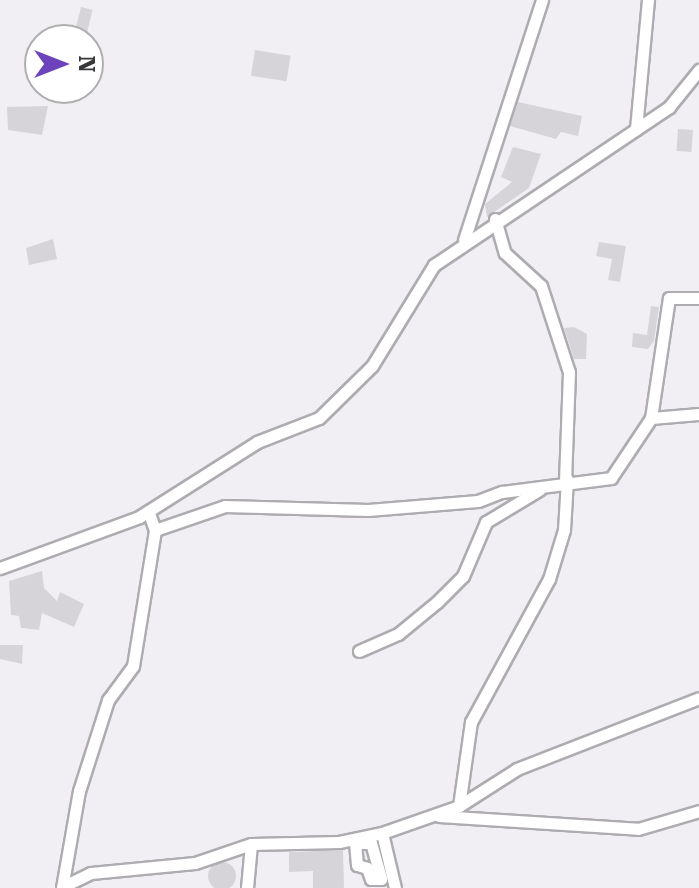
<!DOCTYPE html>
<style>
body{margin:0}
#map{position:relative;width:699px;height:888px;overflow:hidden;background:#f1eff4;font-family:"Roboto Serif",serif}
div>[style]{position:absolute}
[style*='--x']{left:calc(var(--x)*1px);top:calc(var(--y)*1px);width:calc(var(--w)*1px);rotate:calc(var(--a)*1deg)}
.building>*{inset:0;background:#d6d4d9;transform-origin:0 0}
.round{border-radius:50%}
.roads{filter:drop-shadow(2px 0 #aeacb0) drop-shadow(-2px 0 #aeacb0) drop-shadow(0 2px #aeacb0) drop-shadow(0 -2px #aeacb0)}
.street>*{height:11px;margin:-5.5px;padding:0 5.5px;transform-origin:5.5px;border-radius:5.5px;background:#fff}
span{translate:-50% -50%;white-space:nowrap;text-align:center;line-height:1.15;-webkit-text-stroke:6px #fff;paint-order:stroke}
.north{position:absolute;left:24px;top:24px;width:80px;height:80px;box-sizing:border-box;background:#fff;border:2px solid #afafb0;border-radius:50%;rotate:90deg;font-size:22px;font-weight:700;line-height:32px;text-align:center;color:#383739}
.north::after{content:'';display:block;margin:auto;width:28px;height:36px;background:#6d43bc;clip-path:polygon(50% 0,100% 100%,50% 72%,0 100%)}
</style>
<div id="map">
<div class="building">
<div style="left:81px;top:7px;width:12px;height:34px;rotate:14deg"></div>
<div style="left:255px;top:50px;width:36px;height:26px;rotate:9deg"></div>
<div style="clip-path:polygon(518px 102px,582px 116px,578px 136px,561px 132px,556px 139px,510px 126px)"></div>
<div style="clip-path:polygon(48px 106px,42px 135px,8px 130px,7px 107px)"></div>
<div style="left:678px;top:129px;width:15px;height:22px;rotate:4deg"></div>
<div style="clip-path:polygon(513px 147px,541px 154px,529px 188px,487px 217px,485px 204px,512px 182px,501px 177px)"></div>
<div style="clip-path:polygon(53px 239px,57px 259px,29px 265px,26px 248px)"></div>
<div style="clip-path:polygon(599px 242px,626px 246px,620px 282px,608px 280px,612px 259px,596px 256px)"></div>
<div style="clip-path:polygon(651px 306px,659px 307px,654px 341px,648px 349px,632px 347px,633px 333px,647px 335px)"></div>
<div style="clip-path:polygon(574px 327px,587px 334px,586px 359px,574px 359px,564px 328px)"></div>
<div style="clip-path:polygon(42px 571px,44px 588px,57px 601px,60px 592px,84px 604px,74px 627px,42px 613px,39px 630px,21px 628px,19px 616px,11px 615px,9px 581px)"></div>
<div style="clip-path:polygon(0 645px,23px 645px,22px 664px,0 659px)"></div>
<div style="clip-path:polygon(343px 850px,344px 888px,313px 888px,313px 871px,289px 872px,289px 852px)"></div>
<div class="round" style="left:208px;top:862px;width:28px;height:28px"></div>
</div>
<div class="roads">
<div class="street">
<div style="--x:636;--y:129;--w:130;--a:-84.7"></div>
<div style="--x:495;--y:219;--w:35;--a:74"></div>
<div style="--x:505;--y:253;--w:49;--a:42.5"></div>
<div style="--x:541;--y:286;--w:90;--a:72"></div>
<div style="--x:569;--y:372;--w:110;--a:92.1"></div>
<div style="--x:464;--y:240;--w:252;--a:-72"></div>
<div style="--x:651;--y:418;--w:48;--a:-4.8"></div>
<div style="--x:155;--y:530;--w:74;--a:-18.9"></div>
<div style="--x:225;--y:506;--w:143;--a:1.6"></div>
<div style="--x:368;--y:510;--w:110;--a:-4.7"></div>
<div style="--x:478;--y:501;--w:26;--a:-21"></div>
<div style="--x:502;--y:492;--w:110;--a:-7.3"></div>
<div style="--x:611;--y:478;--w:72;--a:-56.3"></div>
<div style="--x:651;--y:418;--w:121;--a:-81.5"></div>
<div style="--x:669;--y:298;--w:30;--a:0"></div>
<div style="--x:0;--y:568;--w:148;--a:-20.1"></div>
<div style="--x:139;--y:517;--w:140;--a:-32.4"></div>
<div style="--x:257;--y:442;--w:66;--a:-21.2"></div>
<div style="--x:319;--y:418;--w:74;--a:-44.5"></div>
<div style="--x:372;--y:366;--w:119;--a:-58.5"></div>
<div style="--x:434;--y:265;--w:283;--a:-33.9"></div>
<div style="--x:669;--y:107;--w:48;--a:-51"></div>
<div style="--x:359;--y:651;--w:43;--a:-23.6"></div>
<div style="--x:398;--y:634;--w:50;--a:-39.4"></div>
<div style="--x:437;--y:602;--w:37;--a:-45"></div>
<div style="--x:463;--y:576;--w:59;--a:-66.9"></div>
<div style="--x:486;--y:522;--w:62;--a:-31.1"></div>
<div style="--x:459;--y:806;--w:85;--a:-81.9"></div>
<div style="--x:471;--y:722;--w:163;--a:-61.4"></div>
<div style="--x:549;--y:579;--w:51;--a:-73"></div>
<div style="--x:564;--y:530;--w:51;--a:-86.6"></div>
<div style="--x:439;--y:816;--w:199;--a:3.7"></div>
<div style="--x:638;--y:829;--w:64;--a:-16.4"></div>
<div style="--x:382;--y:833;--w:57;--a:76.7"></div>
<div style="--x:355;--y:843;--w:16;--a:0"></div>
<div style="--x:371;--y:843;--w:37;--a:74"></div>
<div style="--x:381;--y:879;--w:10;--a:180"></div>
<div style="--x:371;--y:879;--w:12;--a:-110"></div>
<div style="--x:367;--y:868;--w:10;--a:-163"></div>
<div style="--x:357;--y:865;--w:22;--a:-95"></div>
<div style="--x:62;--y:887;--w:32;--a:-26"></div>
<div style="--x:91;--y:873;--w:104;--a:-5.5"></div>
<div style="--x:195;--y:863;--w:59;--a:-18.7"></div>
<div style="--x:251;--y:844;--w:88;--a:-1.3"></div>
<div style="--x:339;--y:842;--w:44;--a:-11.8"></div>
<div style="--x:382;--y:833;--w:82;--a:-19.3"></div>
<div style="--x:459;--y:806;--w:69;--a:-32.5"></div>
<div style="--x:517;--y:769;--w:195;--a:-21.3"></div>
<div style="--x:62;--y:888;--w:98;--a:-80.1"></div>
<div style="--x:79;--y:791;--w:96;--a:-72.3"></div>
<div style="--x:108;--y:700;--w:42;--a:-53.7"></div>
<div style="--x:133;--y:666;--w:138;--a:-80.8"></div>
<div style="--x:155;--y:530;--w:20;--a:-110"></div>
<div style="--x:247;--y:888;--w:44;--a:-84.8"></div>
</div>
</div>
<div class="north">N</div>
</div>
